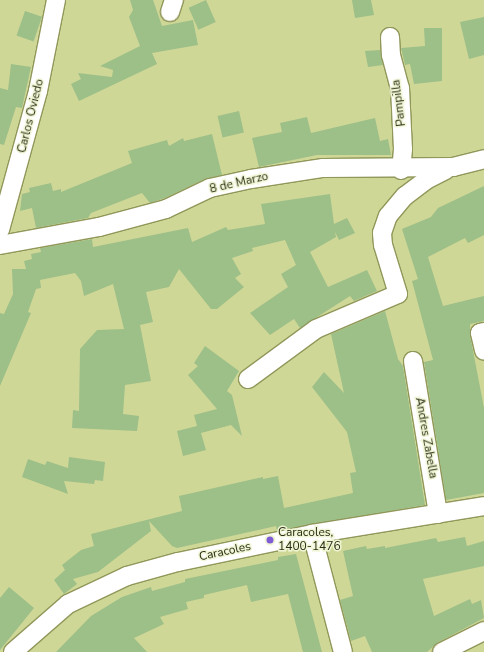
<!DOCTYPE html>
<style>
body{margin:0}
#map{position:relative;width:484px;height:652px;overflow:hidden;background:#cfd797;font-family:"Nunito Sans",sans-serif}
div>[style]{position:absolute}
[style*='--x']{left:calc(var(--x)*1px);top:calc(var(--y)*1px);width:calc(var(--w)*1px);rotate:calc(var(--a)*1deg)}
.building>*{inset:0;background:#9dbf88;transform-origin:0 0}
.roads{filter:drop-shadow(1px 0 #91975a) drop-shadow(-1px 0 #91975a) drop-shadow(0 1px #91975a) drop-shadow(0 -1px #91975a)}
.minor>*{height:18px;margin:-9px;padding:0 9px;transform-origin:9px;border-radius:9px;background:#fff}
.dots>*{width:11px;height:11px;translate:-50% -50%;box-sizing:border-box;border:2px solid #f0f5d5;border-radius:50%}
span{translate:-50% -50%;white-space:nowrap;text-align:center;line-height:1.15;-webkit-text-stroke:3px #f0f5d5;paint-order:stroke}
.street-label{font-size:12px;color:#292c12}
.poi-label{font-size:12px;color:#292c12}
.left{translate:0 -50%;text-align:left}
</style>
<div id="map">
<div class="building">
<div style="clip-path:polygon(130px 0,153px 0,162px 26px,193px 20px,198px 45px,152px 53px,157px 64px,79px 101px,71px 84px,81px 79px,78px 73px,112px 77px,113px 70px,100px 66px,140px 46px,129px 17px,133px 10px)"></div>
<div style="left:206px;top:0;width:24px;height:19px;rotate:66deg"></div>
<div style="clip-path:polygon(352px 0,371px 0,374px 15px,355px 18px)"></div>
<div style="left:25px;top:11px;width:18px;height:26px;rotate:19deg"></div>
<div style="clip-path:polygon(484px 17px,484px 55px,469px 59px,460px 22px)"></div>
<div style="clip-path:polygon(424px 28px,442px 28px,442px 81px,414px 84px,410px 64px,405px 65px,401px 48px,425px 46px)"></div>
<div style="clip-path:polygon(380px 50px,383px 65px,368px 67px,365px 51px)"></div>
<div style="clip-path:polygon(11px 64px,31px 67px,22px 108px,16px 107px,4px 145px,0 144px,0 88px,8px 90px)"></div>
<div style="left:239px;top:111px;width:22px;height:22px;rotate:77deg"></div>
<div style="clip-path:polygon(307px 117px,311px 133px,375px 118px,380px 141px,388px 139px,391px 155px,317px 155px,259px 167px,252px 138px,282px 132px,280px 123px)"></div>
<div style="clip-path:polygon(212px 134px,222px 175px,205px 179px,165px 198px,150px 203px,142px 193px,91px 213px,88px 218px,36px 228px,32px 208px,20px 211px,22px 194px,30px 192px,29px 188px,51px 183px,53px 191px,61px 189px,61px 192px,132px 163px,128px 151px,167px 140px,169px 146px,183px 138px,184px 141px)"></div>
<div style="clip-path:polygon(484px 186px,484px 235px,468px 243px,465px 238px,428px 257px,443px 306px,484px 296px,484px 321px,470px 324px,470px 335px,484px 408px,484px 493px,446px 500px,424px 362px,433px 360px,412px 281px,418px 279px,402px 229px,431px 217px,438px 208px)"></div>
<div style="clip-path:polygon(330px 194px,334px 224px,347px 218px,355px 233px,339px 240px,335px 232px,336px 237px,310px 252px,328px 287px,367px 270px,377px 291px,354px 301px,350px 296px,300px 328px,294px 319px,270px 335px,250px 313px,288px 287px,281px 274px,296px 265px,285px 240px,252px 248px,253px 251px,232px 258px,241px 274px,235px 278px,244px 287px,217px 309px,211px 309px,179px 269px,169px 287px,146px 292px,153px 322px,140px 325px,151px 381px,125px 385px,123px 414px,139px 416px,137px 431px,72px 428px,73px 410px,79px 411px,80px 349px,97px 330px,124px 329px,113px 284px,84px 296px,81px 281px,75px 273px,40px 280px,41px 288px,36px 289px,28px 312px,31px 313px,0 386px,0 313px,4px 314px,13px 294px,12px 269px,26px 269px,24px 261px,32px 259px,31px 254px,41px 252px,40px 248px,92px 239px,93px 247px,188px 228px,192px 242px,226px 227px,228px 230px,265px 224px,261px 204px)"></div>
<div style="clip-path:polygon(385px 311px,398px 359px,403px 366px,425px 505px,277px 531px,276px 526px,177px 548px,172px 546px,149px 521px,151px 531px,98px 572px,73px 579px,77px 584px,64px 594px,54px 580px,65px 570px,62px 565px,81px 550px,94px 546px,91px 534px,182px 511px,179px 496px,263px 477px,263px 479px,278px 476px,284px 508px,353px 493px,350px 473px,356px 472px,347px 432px,312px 387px,324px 372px,344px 393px,331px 334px)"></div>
<div style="clip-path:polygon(205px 346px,239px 371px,227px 391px,232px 395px,242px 436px,231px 425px,201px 433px,206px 450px,183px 456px,177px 431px,197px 426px,194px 415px,217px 409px,188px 375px,198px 366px,194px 363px)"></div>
<div style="clip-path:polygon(69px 457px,105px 462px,103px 481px,95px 480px,94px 484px,64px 481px,68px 494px,22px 477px,28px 459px,45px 465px,47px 461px,68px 468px)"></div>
<div style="clip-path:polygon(465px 537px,467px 546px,484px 541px,484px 566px,423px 579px,434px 616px,470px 599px,472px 604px,481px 600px,484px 618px,437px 643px,427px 652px,372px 652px,365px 636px,351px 641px,340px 600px,353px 596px,343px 551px,366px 546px,367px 549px,385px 546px,385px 548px,436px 538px,438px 542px)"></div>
<div style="clip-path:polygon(296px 554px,322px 652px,303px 652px,288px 594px,251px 602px,247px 585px,204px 595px,204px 598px,186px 602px,188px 609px,160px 617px,164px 624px,134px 638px,147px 652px,56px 652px,91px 616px,122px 597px,151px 587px,152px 591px,185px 582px,185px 579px,278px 560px,278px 557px)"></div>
<div style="clip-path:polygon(9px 587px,34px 608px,0 650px,0 598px)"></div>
</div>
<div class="roads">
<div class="minor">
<div style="--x:170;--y:12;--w:13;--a:-72"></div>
<div style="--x:390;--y:37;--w:18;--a:87"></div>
<div style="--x:391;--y:55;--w:34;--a:75"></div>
<div style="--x:400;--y:88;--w:61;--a:87.2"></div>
<div style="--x:403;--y:149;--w:21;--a:95"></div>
<div style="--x:0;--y:230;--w:144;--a:-74.7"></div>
<div style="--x:38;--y:91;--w:93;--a:-78.8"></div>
<div style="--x:0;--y:245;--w:101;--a:-10.3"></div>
<div style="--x:99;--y:227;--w:69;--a:-15"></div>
<div style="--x:166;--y:209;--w:49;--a:-25.5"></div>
<div style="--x:210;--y:188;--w:42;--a:-12.4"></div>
<div style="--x:251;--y:179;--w:73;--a:-8.7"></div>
<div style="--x:323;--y:168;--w:130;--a:-0.4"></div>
<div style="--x:453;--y:167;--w:32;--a:-14"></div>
<div style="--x:484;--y:332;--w:4;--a:166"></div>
<div style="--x:480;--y:333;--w:18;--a:77"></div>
<div style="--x:413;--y:361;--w:155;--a:80.7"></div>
<div style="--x:248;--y:379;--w:84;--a:-36.3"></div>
<div style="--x:316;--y:329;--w:89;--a:-23.1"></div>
<div style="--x:398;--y:294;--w:51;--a:-107"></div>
<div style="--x:383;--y:245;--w:12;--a:-95"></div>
<div style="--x:382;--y:233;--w:18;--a:-71"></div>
<div style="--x:388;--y:216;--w:26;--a:-50"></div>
<div style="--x:405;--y:196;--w:26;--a:-37"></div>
<div style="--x:426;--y:180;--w:22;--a:-27"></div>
<div style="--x:312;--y:534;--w:122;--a:75.3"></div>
<div style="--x:13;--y:652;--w:73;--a:-41.1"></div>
<div style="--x:68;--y:604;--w:65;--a:-25.4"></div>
<div style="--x:127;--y:576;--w:53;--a:-15.4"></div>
<div style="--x:178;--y:562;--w:137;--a:-11.8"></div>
<div style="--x:312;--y:534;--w:174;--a:-9.2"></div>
<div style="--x:442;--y:652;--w:47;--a:-26.6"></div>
</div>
</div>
<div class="dots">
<div style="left:270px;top:540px;background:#7f5bd5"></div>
</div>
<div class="street-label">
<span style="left:399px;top:103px;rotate:-97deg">Pampilla</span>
<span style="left:31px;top:116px;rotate:-76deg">Carlos Oviedo</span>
<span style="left:239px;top:183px;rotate:-13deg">8 de Marzo</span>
<span style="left:426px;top:438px;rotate:80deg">Andres Zabella</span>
<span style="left:225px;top:552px;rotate:-12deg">Caracoles</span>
</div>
<div class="poi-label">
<span class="left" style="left:278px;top:540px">Caracoles,<br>1400-1476</span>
</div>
</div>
